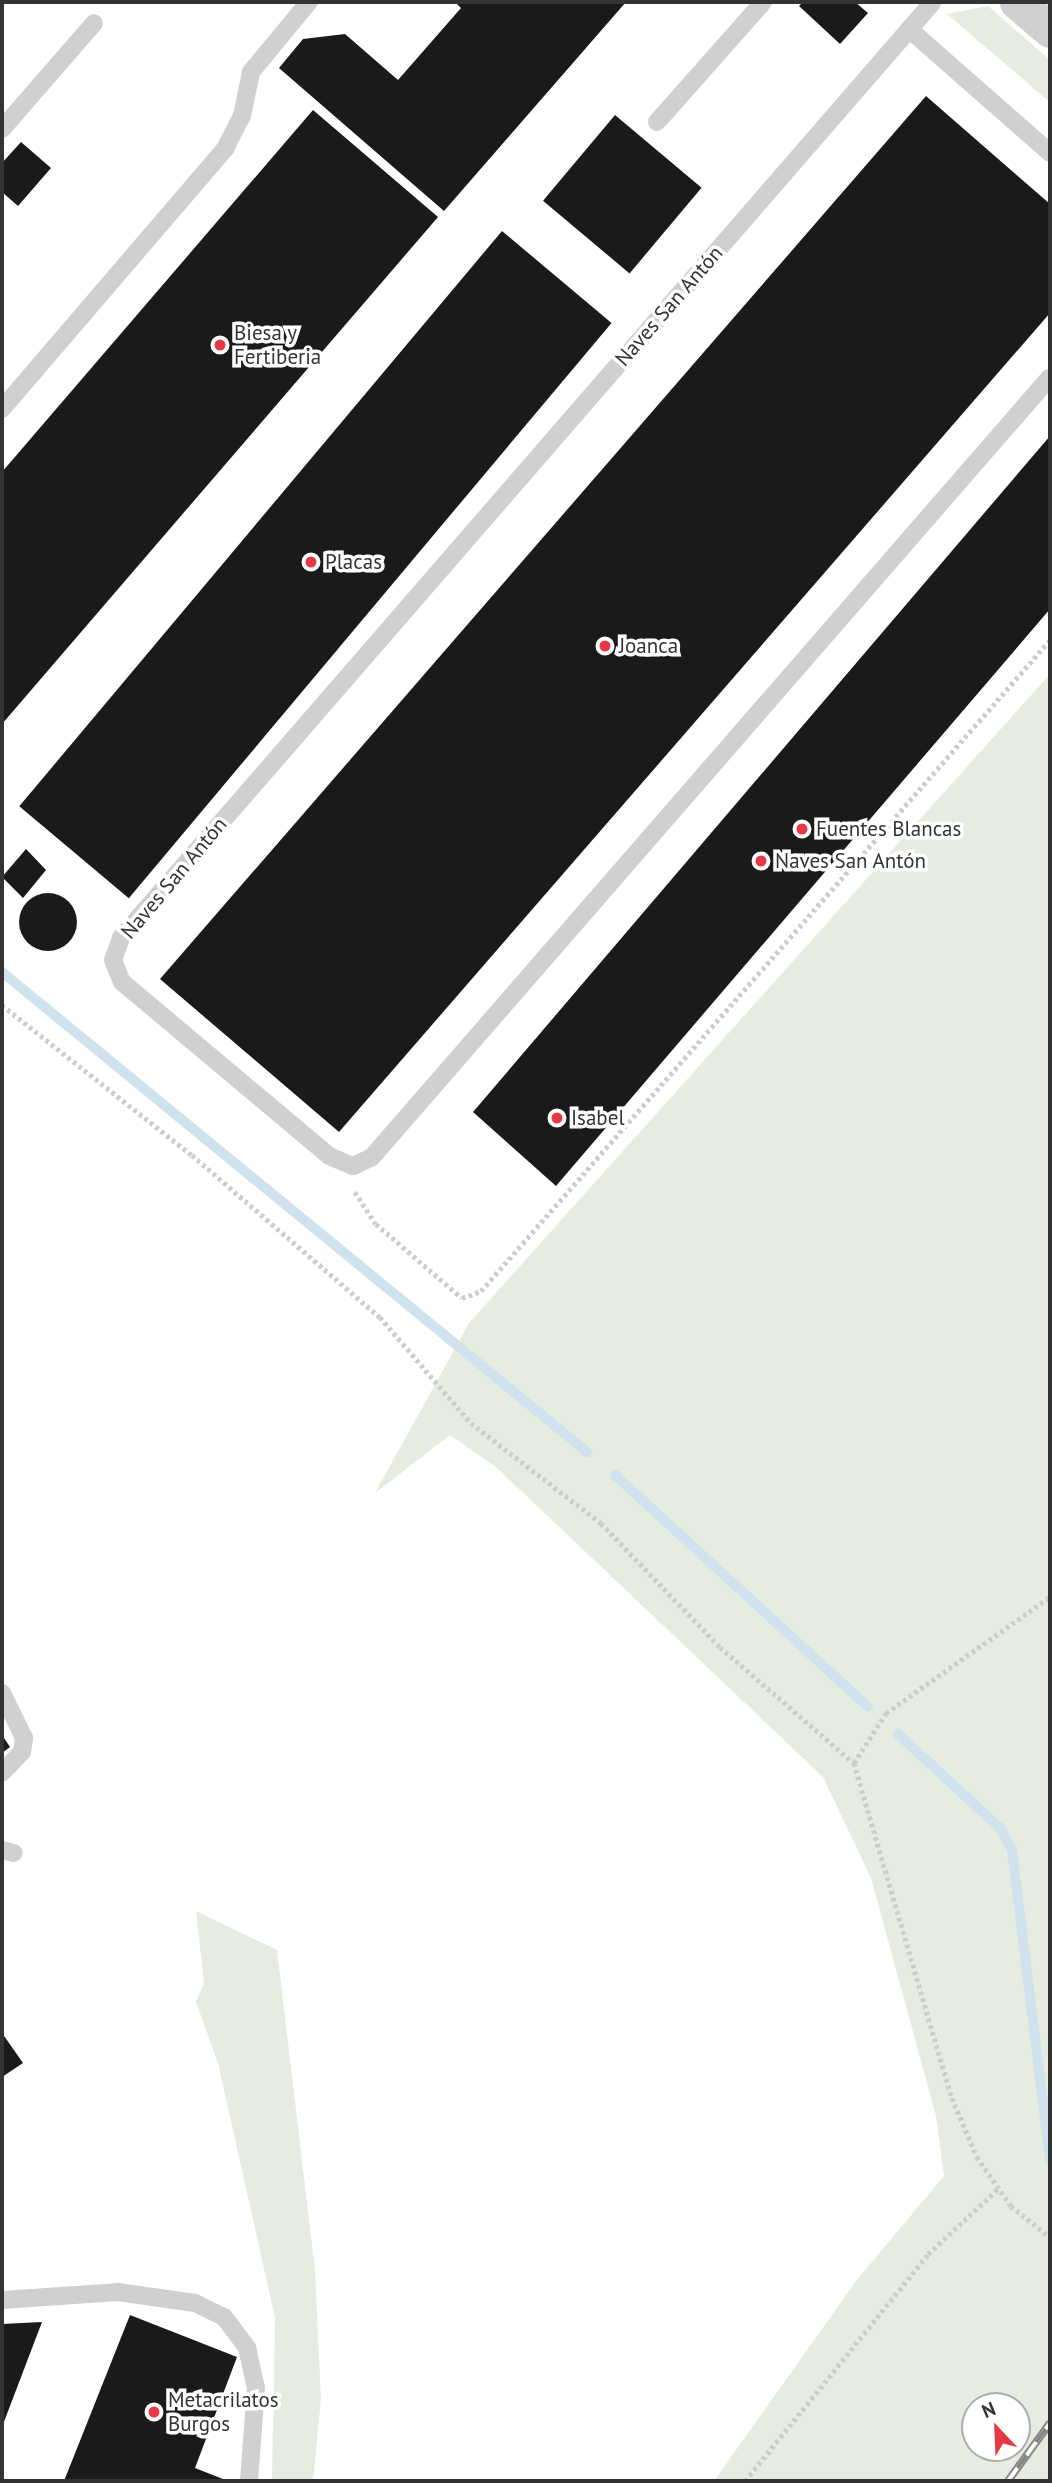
<!DOCTYPE html>
<meta charset="utf-8">
<style>
body{margin:0}
#map{position:relative;width:1052px;height:2483px;overflow:hidden;background:#fff;font-family:"PT Sans",sans-serif}
div>[style]{position:absolute}
[style*='--x']{left:calc(var(--x)*1px);top:calc(var(--y)*1px);width:calc(var(--w)*1px);rotate:calc(var(--a)*1deg)}
.green>*{inset:0;background:#e6ecdf}
.stream>*{height:10px;margin:-5px;padding:0 5px;transform-origin:5px;border-radius:5px;background:#cfe2ee}
.building>*{inset:0;background:#1a1a1a;transform-origin:0 0}
.round{border-radius:50%}
.path>*{height:4.5px;margin-top:-2.25px;transform-origin:0;background:repeating-linear-gradient(90deg,#cdcdcd 0 3.5px,transparent 0 7px)}
.service>*{height:18px;margin:-9px;padding:0 9px;transform-origin:9px;border-radius:9px;background:#d0d0d0}
.minor>*{height:35px;margin:-17.5px;padding:0 17.5px;transform-origin:17.5px;border-radius:17.5px;background:#d0d0d0}
.rail>*{height:8px;margin-top:-4px;transform-origin:0;background:repeating-linear-gradient(90deg,#fff 0 16px,#888 0 32px);box-sizing:border-box;border-block:2px solid #888}
.dots>*{width:19px;height:19px;translate:-50% -50%;box-sizing:border-box;border:4px solid #fff;border-radius:50%}
span{translate:-50% -50%;white-space:nowrap;text-align:center;line-height:1.15;-webkit-text-stroke:7px #fff;paint-order:stroke}
.street-label{font-size:21px;color:#333}
.poi-label{font-size:21px;color:#333}
.left{translate:0 -50%;text-align:left}
.frame{position:absolute;inset:0;border:4px solid #333;pointer-events:none}
.north{position:absolute;left:961px;top:2392px;width:70px;height:70px;box-sizing:border-box;background:#fff;border:2px solid #adadad;border-radius:50%;rotate:337deg;font-size:19px;font-weight:700;line-height:28px;text-align:center;color:#333}
.north::after{content:'';display:block;margin:auto;width:24px;height:32px;background:#e63946;clip-path:polygon(50% 0,100% 100%,50% 72%,0 100%)}
</style>
<div id="map">
<div class="green">
<div style="clip-path:polygon(988px 6px,1050px 60px,1050px 102px,947px 14px)"></div>
<div style="clip-path:polygon(evenodd,1050px 674px,1050px 2481px,714px 2481px,856px 2281px,944px 2176px,936px 2116px,871px 1878px,823px 1777px,496px 1467px,450px 1435px,375px 1493px,469px 1323px,1050px 674px,975px 2406px,1017px 2406px,1017px 2448px,975px 2448px,975px 2406px)"></div>
<div style="clip-path:polygon(196px 1911px,277px 1950px,315px 2270px,321px 2399px,313px 2481px,272px 2481px,275px 2318px,218px 2063px,196px 2002px,204px 1983px)"></div>
</div>
<div class="stream">
<div style="--x:2;--y:972;--w:757;--a:39.37"></div>
<div style="--x:615;--y:1475;--w:343;--a:42.5"></div>
<div style="--x:898;--y:1734;--w:139;--a:42.7"></div>
<div style="--x:1000;--y:1828;--w:25;--a:61"></div>
<div style="--x:1012;--y:1850;--w:313;--a:83"></div>
</div>
<div class="building">
<div style="clip-path:polygon(455px 2px,626px 2px,444px 211px,279px 68px,303px 39px,345px 34px,398px 80px,461px 8px)"></div>
<div style="clip-path:polygon(803px 2px,855px 2px,868px 13px,840px 44px,799px 6px)"></div>
<div style="clip-path:polygon(926px 96px,1050px 204px,1050px 313px,339px 1132px,160px 979px)"></div>
<div style="clip-path:polygon(313px 110px,438px 217px,2px 724px,2px 472px)"></div>
<div style="left:615px;top:115px;width:113px;height:112px;rotate:40deg"></div>
<div style="clip-path:polygon(21px 142px,51px 168px,18px 206px,2px 192px,2px 163px)"></div>
<div style="left:502px;top:231px;width:143px;height:751px;rotate:40deg"></div>
<div style="clip-path:polygon(1050px 436px,1050px 609px,556px 1186px,473px 1112px)"></div>
<div style="clip-path:polygon(26px 849px,46px 870px,23px 898px,2px 877px)"></div>
<div class="round" style="left:19px;top:893px;width:58px;height:58px"></div>
<div style="clip-path:polygon(2px 1735px,10px 1747px,2px 1753px)"></div>
<div style="clip-path:polygon(2px 2033px,23px 2063px,2px 2077px)"></div>
<div style="clip-path:polygon(130px 2315px,237px 2357px,195px 2468px,228px 2481px,64px 2481px)"></div>
<div style="clip-path:polygon(42px 2322px,2px 2427px,2px 2324px)"></div>
</div>
<div class="path">
<div style="--x:2;--y:1005;--w:242;--a:38.3"></div>
<div style="--x:192;--y:1155;--w:248;--a:40.8"></div>
<div style="--x:380;--y:1317;--w:140;--a:49.4"></div>
<div style="--x:471;--y:1423;--w:164;--a:37.6"></div>
<div style="--x:601;--y:1523;--w:172;--a:46.2"></div>
<div style="--x:720;--y:1647;--w:177;--a:40.9"></div>
<div style="--x:854;--y:1763;--w:349;--a:73.7"></div>
<div style="--x:952;--y:2098;--w:64;--a:67"></div>
<div style="--x:977;--y:2157;--w:60;--a:55.2"></div>
<div style="--x:1011;--y:2206;--w:50;--a:38.5"></div>
<div style="--x:355;--y:1192;--w:38;--a:57"></div>
<div style="--x:376;--y:1224;--w:113;--a:40.7"></div>
<div style="--x:462;--y:1298;--w:20;--a:-20"></div>
<div style="--x:481;--y:1291;--w:865;--a:-48.85"></div>
<div style="--x:854;--y:1763;--w:59;--a:-57.4"></div>
<div style="--x:886;--y:1713;--w:201;--a:-35.3"></div>
<div style="--x:745;--y:2481;--w:292;--a:-51.1"></div>
<div style="--x:928;--y:2254;--w:97;--a:-42.9"></div>
</div>
<div class="service">
<div style="--x:932;--y:3;--w:1238;--a:130.94"></div>
<div style="--x:121;--y:938;--w:23;--a:110"></div>
<div style="--x:113;--y:960;--w:24;--a:68"></div>
<div style="--x:122;--y:982;--w:270;--a:40"></div>
<div style="--x:329;--y:1156;--w:26;--a:23"></div>
<div style="--x:353;--y:1166;--w:21;--a:-25"></div>
<div style="--x:372;--y:1157;--w:1033;--a:-49"></div>
<div style="--x:909;--y:29;--w:188;--a:41.3"></div>
<div style="--x:657;--y:122;--w:160;--a:-48.5"></div>
<div style="--x:2;--y:129;--w:140;--a:-49"></div>
<div style="--x:2;--y:409;--w:343;--a:-49.4"></div>
<div style="--x:225;--y:149;--w:37;--a:-63"></div>
<div style="--x:242;--y:116;--w:45;--a:-78.4"></div>
<div style="--x:251;--y:72;--w:91;--a:-50.4"></div>
<div style="--x:2;--y:1693;--w:50;--a:63.9"></div>
<div style="--x:24;--y:1738;--w:14;--a:98"></div>
<div style="--x:22;--y:1752;--w:29;--a:134"></div>
<div style="--x:2;--y:1850;--w:12;--a:14"></div>
<div style="--x:2;--y:2300;--w:116;--a:-3.9"></div>
<div style="--x:118;--y:2292;--w:78;--a:8.1"></div>
<div style="--x:195;--y:2303;--w:32;--a:26"></div>
<div style="--x:224;--y:2317;--w:39;--a:53"></div>
<div style="--x:247;--y:2348;--w:41;--a:77.3"></div>
<div style="--x:256;--y:2388;--w:93;--a:94.3"></div>
</div>
<div class="minor">
<div style="--x:1017;--y:2;--w:43;--a:40.3"></div>
</div>
<div class="rail">
<div style="--x:1008;--y:2481;--w:72;--a:-54.1"></div>
</div>
<div class="dots">
<div style="left:220px;top:345px;background:#e63946"></div>
<div style="left:311px;top:562px;background:#e63946"></div>
<div style="left:605px;top:646px;background:#e63946"></div>
<div style="left:802px;top:829px;background:#e63946"></div>
<div style="left:761px;top:861px;background:#e63946"></div>
<div style="left:557px;top:1118px;background:#e63946"></div>
<div style="left:154px;top:2412px;background:#e63946"></div>
</div>
<div class="street-label">
<span style="left:669px;top:306px;rotate:-49deg">Naves San Antón</span>
<span style="left:174px;top:878px;rotate:-50deg">Naves San Antón</span>
</div>
<div class="poi-label">
<span class="left" style="left:234px;top:345px">Biesa y<br>Fertiberia</span>
<span class="left" style="left:325px;top:562px">Placas</span>
<span class="left" style="left:619px;top:646px">Joanca</span>
<span class="left" style="left:816px;top:829px">Fuentes Blancas</span>
<span class="left" style="left:775px;top:861px">Naves San Antón</span>
<span class="left" style="left:571px;top:1118px">Isabel</span>
<span class="left" style="left:168px;top:2412px">Metacrilatos<br>Burgos</span>
</div>
<div class="frame"></div>
<div class="north">N</div>
</div>
